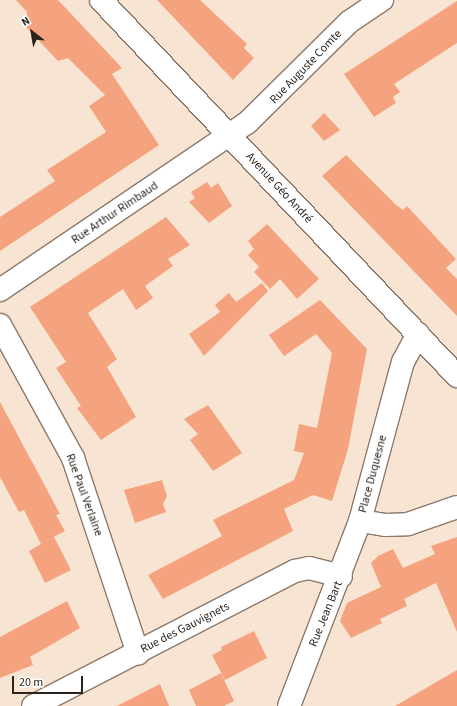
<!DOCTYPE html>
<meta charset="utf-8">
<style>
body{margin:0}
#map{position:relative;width:457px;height:706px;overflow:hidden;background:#f8e4d3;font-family:"Source Sans 3",sans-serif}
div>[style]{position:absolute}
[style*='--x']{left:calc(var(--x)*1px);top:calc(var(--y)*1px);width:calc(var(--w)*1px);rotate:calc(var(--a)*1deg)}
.building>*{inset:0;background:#f5a37f}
.roads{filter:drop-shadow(1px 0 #8c796b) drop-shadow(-1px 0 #8c796b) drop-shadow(0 1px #8c796b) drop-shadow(0 -1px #8c796b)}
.minor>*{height:22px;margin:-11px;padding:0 11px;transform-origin:11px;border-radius:11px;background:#fff}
.major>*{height:22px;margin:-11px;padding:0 11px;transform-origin:11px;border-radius:11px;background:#fff}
span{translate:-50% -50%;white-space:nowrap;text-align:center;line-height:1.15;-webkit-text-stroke:3px #fff;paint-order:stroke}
.street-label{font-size:12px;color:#2b241e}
.north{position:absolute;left:12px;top:12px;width:40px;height:40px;-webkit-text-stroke:3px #fff;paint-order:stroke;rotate:329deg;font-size:11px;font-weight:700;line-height:16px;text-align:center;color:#2b241e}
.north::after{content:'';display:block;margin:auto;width:14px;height:18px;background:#2b241e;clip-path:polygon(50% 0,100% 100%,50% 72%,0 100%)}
.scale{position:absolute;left:12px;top:676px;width:71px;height:18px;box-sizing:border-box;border:2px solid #2b241e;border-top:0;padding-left:5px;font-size:12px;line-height:14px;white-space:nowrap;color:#2b241e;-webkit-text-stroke:3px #fff;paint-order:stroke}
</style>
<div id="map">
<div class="building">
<div style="clip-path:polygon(16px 0,58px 0,122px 68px,112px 74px,159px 145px,0 251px,0 217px,55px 181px,47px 170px,106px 132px,89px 106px,105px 95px,68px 58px,58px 61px,27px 28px,27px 12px)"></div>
<div style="clip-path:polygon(157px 0,200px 0,247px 44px,244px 48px,254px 58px,233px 80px)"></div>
<div style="clip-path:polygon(457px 1px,457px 43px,394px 84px,400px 92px,393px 97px,396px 103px,374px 117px,344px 74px)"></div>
<div style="clip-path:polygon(324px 113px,340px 130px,324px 141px,311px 126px)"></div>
<div style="clip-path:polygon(346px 155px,395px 204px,403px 210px,407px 206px,456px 259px,446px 268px,457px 279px,457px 316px,322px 176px)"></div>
<div style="clip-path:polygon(207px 182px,211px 188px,218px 183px,232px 206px,209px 223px,189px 202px,195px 198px,191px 192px)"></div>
<div style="clip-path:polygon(166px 217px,190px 245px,168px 259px,173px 266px,145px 286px,153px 298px,136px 310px,123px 289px,88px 313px,117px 359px,107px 367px,136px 417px,101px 440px,77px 408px,81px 406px,56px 368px,66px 362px,30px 307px)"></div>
<div style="clip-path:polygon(267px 224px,319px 279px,297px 299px,280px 279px,270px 289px,254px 272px,259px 267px,248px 255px,254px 249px,248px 241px)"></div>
<div style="clip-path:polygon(262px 283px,268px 291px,204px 356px,189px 334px,220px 312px,215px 305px,229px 293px,236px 302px)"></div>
<div style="clip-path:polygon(320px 300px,367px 349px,348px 449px,332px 501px,313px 495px,284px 509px,293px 531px,163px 599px,148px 575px,222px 536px,213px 520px,294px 480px,304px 453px,294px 451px,299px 424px,317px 428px,332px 353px,316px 334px,284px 356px,269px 335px)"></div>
<div style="clip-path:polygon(0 402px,60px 514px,56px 515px,65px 531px,48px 540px,54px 537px,71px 570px,45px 583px,29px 551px,41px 544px,24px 510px,19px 512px,0 477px)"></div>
<div style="clip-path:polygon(208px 405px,242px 453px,213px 471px,190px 440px,198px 434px,184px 419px)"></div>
<div style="clip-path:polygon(162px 480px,167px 496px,163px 504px,166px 512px,135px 523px,124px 490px)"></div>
<div style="clip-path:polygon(457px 537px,457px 632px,436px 583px,404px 599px,407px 606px,380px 619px,382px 623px,351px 638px,340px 621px,347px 603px,381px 587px,371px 563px,378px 556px,393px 549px,403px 568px,435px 554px,431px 546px)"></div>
<div style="clip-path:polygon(67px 601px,80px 628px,30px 657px,33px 665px,0 678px,0 637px)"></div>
<div style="clip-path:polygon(254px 631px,267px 658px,225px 680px,212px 655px,222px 650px,221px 647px)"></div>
<div style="clip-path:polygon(457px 670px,457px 706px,395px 706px)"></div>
<div style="clip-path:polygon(221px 673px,234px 701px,224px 706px,196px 706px,189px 690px)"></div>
<div style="clip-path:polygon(160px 684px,169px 706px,117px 706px)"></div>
</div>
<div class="roads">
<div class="minor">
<div style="--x:0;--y:290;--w:298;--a:-34.1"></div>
<div style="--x:247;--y:123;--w:144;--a:-44.7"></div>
<div style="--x:349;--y:22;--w:40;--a:-34"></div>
<div style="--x:0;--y:325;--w:152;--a:61.2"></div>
<div style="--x:73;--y:458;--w:206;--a:71.6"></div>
<div style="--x:360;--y:521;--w:25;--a:9"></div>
<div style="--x:385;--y:525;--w:23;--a:-2"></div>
<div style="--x:408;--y:524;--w:52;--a:-19.1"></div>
<div style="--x:33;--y:706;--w:295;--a:-27.3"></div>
<div style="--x:295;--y:571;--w:14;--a:-12"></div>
<div style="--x:309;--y:568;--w:33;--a:14"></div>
<div style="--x:289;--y:706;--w:198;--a:-69"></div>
<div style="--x:360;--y:521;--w:165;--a:-74.9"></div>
<div style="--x:403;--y:362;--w:32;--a:-62"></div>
</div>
<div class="major">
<div style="--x:101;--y:0;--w:518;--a:46.57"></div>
</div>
</div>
<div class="street-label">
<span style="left:306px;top:67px;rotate:-46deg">Rue Auguste Comte</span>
<span style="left:279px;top:188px;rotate:47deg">Avenue Géo André</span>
<span style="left:115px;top:213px;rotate:-34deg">Rue Arthur Rimbaud</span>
<span style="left:373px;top:474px;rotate:-75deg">Place Duquesne</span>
<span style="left:84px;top:495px;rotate:70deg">Rue Paul Verlaine</span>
<span style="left:326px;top:614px;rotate:-68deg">Rue Jean Bart</span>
<span style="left:185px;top:628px;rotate:-27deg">Rue des Gauvignets</span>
</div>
<div class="north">N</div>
<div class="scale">20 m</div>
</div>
